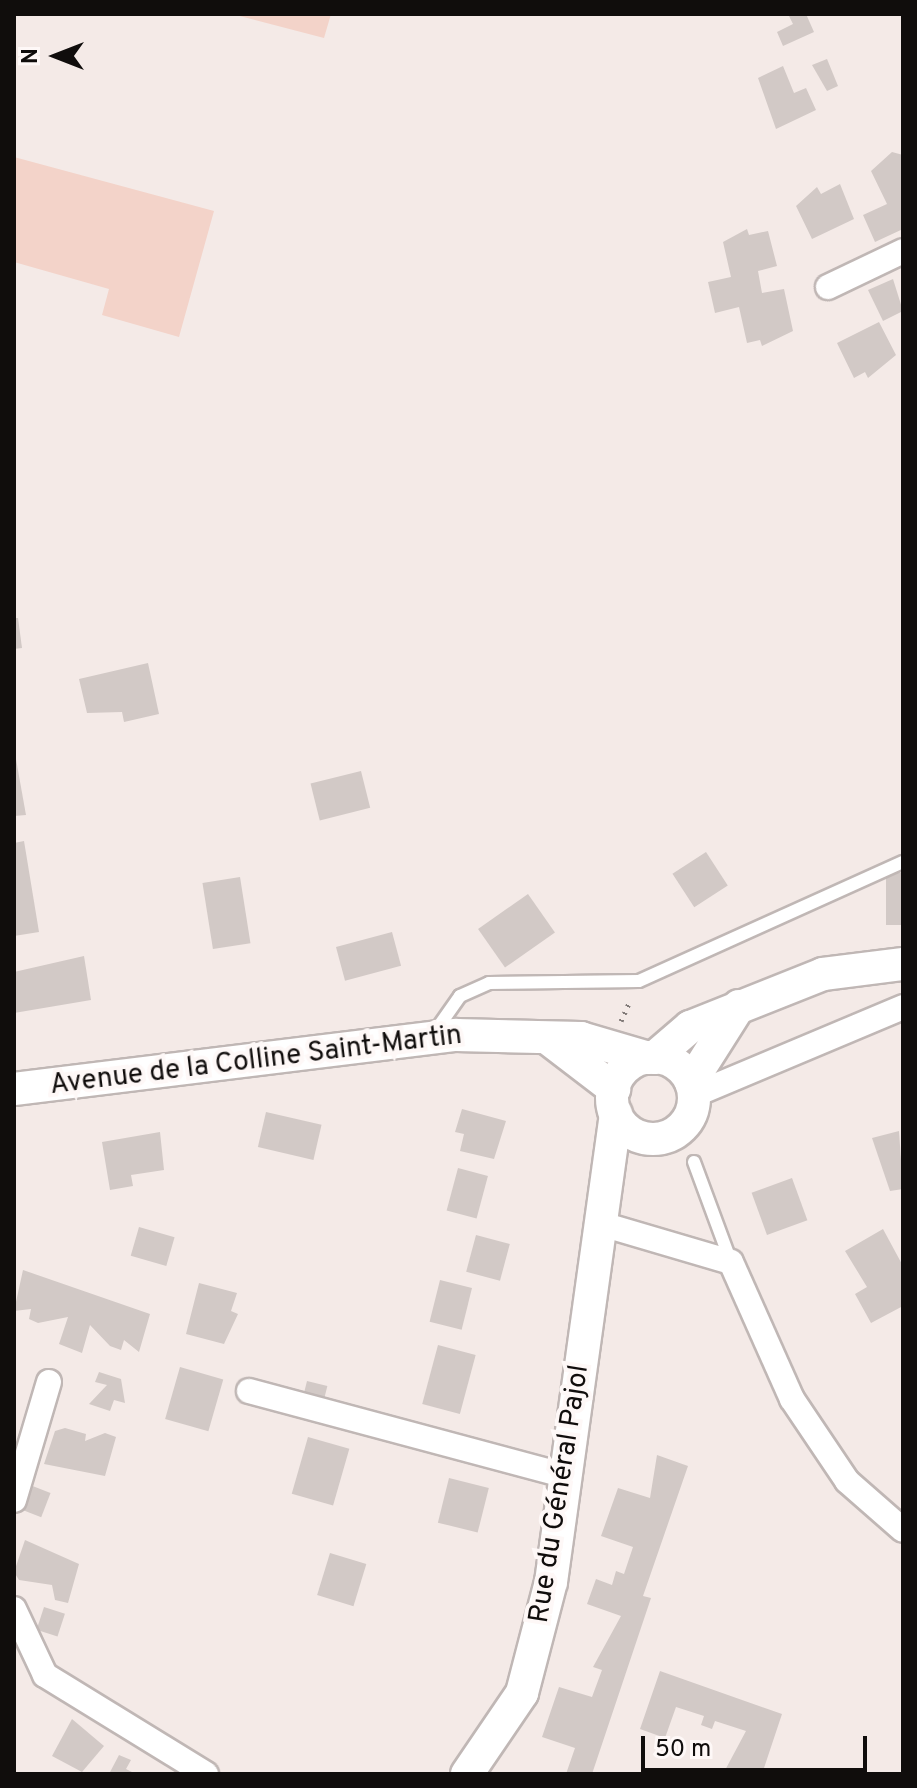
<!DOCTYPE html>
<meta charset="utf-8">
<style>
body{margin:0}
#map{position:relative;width:917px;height:1788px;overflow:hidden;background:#f4eae7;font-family:Overpass,sans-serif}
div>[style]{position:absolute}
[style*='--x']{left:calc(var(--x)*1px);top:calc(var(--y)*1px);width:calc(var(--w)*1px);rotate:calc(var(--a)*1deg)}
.green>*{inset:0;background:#f3d3c9}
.building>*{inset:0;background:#d2c9c6;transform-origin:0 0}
.path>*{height:5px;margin-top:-2.5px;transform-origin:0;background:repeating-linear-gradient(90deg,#817a78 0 2px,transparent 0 8px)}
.roads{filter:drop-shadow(2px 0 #c0b7b5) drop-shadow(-2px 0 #c0b7b5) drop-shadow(0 2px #c0b7b5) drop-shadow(0 -2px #c0b7b5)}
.lane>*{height:12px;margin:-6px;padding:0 6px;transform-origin:6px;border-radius:6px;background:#fff}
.street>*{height:24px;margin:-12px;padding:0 12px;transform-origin:12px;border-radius:12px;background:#fff}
.secondary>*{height:32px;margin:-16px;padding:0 16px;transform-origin:16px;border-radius:16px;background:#fff}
.secondary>.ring{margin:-16px;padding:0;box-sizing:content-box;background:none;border:32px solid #fff;border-radius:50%}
span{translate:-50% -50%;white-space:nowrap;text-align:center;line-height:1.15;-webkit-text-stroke:8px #fef8f7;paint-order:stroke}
.street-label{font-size:28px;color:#100d0c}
.frame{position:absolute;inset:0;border:16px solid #100d0c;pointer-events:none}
.north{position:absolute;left:16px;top:16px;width:80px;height:80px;-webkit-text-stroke:6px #fef8f7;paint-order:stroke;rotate:270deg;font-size:22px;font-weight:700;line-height:32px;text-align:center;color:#100d0c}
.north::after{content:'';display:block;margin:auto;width:28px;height:36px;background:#100d0c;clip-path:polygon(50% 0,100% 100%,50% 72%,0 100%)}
.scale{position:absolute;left:641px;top:1736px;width:226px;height:36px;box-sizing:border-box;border:4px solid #100d0c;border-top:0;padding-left:10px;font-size:24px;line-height:28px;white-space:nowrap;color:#100d0c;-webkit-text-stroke:6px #fef8f7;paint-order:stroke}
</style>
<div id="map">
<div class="green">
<div style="clip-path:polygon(232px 14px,331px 14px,324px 38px)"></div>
<div style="clip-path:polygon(14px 157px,214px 211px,179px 337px,102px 315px,109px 289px,14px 262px)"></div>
</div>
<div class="building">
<div style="clip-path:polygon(788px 14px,806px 14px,814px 32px,783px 46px,777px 32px,793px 24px)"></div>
<div style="clip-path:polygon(827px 59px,838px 86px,827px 91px,812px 65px)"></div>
<div style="clip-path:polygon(783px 66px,794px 93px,806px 88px,816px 110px,776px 129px,758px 78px)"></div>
<div style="clip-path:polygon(892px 152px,903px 155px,903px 229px,875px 242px,863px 215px,887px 204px,871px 171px)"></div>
<div style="clip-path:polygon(840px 184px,854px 219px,812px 239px,796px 206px,817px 187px,821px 194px)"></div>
<div style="clip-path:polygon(747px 229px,749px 235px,768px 231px,777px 266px,758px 271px,762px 293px,784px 289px,793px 331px,762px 346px,760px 340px,747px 343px,739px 307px,715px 313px,708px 282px,731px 277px,723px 242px)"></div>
<div style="clip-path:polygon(893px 279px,903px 311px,883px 321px,868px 290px)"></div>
<div style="clip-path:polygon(879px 322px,896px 355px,868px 378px,865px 372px,854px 378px,837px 343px)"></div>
<div style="clip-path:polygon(14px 618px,18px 618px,22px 648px,14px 649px)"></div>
<div style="clip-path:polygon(148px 663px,159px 714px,124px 722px,122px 712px,87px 713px,79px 679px)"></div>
<div style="clip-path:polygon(14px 748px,26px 815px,14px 816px)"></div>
<div style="left:361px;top:771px;width:38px;height:52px;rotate:76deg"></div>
<div style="clip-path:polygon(24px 841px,39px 932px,14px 936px,14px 843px)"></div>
<div style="left:706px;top:852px;width:40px;height:40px;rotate:57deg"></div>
<div style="left:903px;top:873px;width:52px;height:17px;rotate:90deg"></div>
<div style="left:240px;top:877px;width:67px;height:38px;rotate:81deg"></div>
<div style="left:528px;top:894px;width:47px;height:61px;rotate:55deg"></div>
<div style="left:392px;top:932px;width:35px;height:58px;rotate:75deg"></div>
<div style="clip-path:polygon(84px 956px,91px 1000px,14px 1013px,14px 972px)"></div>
<div style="clip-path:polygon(462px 1109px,506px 1121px,494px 1159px,460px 1151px,464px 1134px,455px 1132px)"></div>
<div style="left:266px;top:1112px;width:57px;height:36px;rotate:13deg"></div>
<div style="clip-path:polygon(899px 1131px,903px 1189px,890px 1191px,872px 1138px)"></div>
<div style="clip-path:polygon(160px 1132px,164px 1170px,131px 1175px,133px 1186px,110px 1190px,102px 1142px)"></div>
<div style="left:458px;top:1168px;width:31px;height:44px;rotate:15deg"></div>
<div style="left:792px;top:1178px;width:45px;height:43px;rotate:70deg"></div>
<div style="left:139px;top:1227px;width:37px;height:30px;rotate:16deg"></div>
<div style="clip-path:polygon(883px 1229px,903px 1266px,903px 1306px,871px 1323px,855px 1294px,867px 1287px,845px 1251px)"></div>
<div style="left:476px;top:1235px;width:35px;height:38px;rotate:15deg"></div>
<div style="clip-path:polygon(23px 1270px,150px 1314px,139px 1352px,124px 1340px,121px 1350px,110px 1346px,90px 1325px,82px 1353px,59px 1344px,68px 1317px,38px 1323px,29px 1319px,31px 1309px,14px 1311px)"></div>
<div style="left:440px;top:1280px;width:33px;height:43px;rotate:14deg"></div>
<div style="clip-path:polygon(199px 1283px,237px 1293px,231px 1311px,238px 1314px,224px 1344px,186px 1334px)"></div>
<div style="left:438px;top:1345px;width:39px;height:61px;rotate:15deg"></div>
<div style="left:180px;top:1367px;width:45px;height:54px;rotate:16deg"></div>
<div style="clip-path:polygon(99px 1372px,121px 1379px,125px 1403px,114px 1400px,110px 1411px,89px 1404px,107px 1385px,95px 1382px)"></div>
<div style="left:307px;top:1381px;width:21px;height:17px;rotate:14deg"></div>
<div style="clip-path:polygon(65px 1428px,86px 1434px,85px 1441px,105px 1433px,116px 1437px,105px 1476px,44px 1464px,55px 1431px)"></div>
<div style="left:308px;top:1437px;width:43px;height:59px;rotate:16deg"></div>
<div style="clip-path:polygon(657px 1455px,688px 1466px,643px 1596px,651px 1598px,592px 1774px,566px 1774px,575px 1748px,542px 1737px,559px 1687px,592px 1697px,602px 1670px,593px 1667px,621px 1616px,587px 1604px,596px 1579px,612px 1585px,616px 1571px,624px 1574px,633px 1547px,601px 1536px,618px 1488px,650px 1498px)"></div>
<div style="left:449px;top:1478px;width:41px;height:46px;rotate:14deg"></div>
<div style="left:30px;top:1485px;width:22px;height:26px;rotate:21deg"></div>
<div style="clip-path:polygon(25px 1540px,79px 1564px,68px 1603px,55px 1600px,52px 1585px,19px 1580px,14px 1572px)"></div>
<div style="left:330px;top:1553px;width:38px;height:44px;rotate:17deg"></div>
<div style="left:44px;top:1607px;width:22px;height:24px;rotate:18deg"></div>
<div style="clip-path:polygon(660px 1671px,782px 1714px,762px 1774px,723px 1774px,746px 1731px,715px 1721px,712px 1729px,701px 1725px,704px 1716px,676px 1707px,665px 1738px,640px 1729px)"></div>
<div style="clip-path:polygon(72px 1719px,104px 1746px,82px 1772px,52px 1756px)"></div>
<div style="clip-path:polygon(119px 1755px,131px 1760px,126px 1769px,136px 1774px,109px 1774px)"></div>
</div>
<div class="path">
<div style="--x:621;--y:1021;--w:22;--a:-66"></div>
</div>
<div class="roads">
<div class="lane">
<div style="--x:434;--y:1033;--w:45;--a:-54.9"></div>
<div style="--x:460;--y:996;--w:32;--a:-24"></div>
<div style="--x:489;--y:983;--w:150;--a:-0.8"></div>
<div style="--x:639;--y:981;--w:290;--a:-24.3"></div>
<div style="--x:694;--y:1162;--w:107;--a:69.7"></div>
</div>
<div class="street">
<div style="--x:828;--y:287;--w:83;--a:-25.6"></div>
<div style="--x:694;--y:1095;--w:227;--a:-22.8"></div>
<div style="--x:605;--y:1225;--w:131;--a:16.4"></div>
<div style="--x:731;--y:1262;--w:150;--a:66"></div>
<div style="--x:792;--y:1399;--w:99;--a:56.1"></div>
<div style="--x:847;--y:1481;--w:74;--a:41.2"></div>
<div style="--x:249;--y:1391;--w:329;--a:15"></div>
<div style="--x:14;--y:1500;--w:123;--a:-73.5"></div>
<div style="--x:14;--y:1609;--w:73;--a:64.8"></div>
<div style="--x:45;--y:1675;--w:189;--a:31.6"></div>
</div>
<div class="secondary">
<div style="--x:550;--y:1040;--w:81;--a:37.4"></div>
<div class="ring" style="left:612px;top:1057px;width:50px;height:50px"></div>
<div style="--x:654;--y:1058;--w:48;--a:-40.7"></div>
<div style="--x:690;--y:1027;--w:143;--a:-21.7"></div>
<div style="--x:823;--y:974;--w:81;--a:-7.1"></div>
<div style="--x:691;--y:1082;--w:90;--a:-57.7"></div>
<div style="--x:14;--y:1089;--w:445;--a:-7"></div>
<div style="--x:456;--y:1035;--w:125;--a:1.4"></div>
<div style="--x:581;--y:1038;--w:71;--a:16.4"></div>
<div style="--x:467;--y:1774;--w:98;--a:-55.8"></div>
<div style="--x:522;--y:1693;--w:115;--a:-75.4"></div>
<div style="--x:551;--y:1582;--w:473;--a:-82.1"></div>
</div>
</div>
<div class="street-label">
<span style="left:256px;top:1061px;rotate:-7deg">Avenue de la Colline Saint-Martin</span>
<span style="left:560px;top:1494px;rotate:-81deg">Rue du Général Pajol</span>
</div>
<div class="frame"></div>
<div class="north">N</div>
<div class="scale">50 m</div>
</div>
